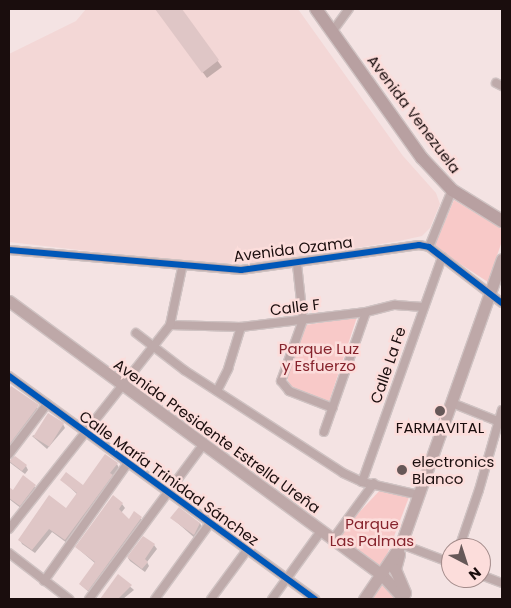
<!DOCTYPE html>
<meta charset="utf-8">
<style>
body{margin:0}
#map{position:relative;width:511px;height:608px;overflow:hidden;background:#f4e3e3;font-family:Poppins,sans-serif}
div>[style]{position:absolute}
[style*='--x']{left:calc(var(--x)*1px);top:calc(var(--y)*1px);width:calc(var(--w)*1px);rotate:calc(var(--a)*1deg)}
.built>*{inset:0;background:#f3d7d6}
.green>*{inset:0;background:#f8c9c8}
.shadow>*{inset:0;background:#0003}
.building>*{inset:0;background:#dfc6c6;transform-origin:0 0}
.roads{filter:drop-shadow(1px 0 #cfc2c2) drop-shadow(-1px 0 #cfc2c2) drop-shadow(0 1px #cfc2c2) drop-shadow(0 -1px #cfc2c2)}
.minor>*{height:8px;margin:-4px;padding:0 4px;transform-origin:4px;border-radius:4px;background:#beaaaa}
.secondary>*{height:11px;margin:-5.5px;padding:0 5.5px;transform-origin:5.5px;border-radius:5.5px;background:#bea8a8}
.primary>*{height:12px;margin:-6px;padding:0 6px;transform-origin:6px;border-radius:6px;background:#b8a0a1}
.cycleway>*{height:6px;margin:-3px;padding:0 3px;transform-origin:3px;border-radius:3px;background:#0057b8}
.dots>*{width:14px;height:14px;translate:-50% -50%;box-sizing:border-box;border:2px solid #fcdddb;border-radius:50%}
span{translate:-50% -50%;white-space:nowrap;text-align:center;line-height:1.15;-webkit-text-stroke:5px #fcdddb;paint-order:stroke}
.street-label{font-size:15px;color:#1a0d0d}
.park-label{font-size:15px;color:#86232c}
.poi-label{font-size:15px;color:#1a0d0d}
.left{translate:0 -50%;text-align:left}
.frame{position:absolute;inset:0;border:10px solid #1a0d0d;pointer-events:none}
.north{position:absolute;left:441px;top:538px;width:50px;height:50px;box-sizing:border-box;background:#fcdddb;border:1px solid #a28a89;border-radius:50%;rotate:140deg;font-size:14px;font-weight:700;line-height:20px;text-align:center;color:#1a0d0d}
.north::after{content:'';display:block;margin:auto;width:18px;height:22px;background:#665858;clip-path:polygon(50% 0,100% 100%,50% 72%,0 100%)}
</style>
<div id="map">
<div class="built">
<div style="clip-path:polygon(86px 9px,298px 9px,403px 156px,436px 193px,440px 204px,430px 228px,422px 236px,399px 241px,272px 262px,236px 264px,185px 262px,9px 242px,9px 54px,76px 21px)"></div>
</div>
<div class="green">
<div style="clip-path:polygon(454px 200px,502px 229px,502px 241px,488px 282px,434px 247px)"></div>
<div style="clip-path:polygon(357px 317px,329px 402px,291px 388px,287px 378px,306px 325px)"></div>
<div style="clip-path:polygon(382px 488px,409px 497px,382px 568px,337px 536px)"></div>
<div style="clip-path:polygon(382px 581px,398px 599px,368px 599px)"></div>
</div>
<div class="shadow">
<div style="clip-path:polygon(156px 9px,180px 9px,222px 67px,207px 78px)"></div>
<div style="clip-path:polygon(12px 388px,40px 410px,9px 452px,9px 391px)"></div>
<div style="clip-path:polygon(63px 424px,65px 428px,47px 449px,32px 436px)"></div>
<div style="clip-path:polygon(14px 457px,26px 466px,28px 470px,25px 474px,9px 462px)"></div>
<div style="clip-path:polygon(117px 464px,119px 468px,112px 477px,114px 479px,67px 543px,52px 532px,35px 553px,22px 544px,20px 540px,67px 509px,78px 495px,62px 480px,83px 487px)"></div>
<div style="clip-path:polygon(23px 477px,38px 490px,22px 509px,9px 499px,9px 488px,13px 491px)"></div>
<div style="clip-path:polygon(113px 497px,122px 504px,125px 508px,121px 513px,129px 521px,135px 513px,144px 522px,91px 594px,80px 584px,96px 564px,76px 547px)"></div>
<div style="clip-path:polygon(172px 518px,200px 523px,203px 529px,197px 540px)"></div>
<div style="clip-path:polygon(154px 545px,157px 549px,147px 562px,149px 566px,145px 572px,130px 561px,128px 558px)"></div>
<div style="clip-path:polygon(118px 576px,134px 590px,123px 599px,101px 599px)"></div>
</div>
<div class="building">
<div style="clip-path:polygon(155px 9px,182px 9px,219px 60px,202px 73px)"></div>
<div style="clip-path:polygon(11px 386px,39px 405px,9px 445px,9px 390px)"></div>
<div style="left:48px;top:413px;width:19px;height:28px;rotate:32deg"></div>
<div style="clip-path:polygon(105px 454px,118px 463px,110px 473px,113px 475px,65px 540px,49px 529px,32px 550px,18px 540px,49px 495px,66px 508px,77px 493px,60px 480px,66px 472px,83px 485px)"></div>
<div style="clip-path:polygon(15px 456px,27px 465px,22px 471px,9px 461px)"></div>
<div style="clip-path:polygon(23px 475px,36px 485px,20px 506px,9px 498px,9px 487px,13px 490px)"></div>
<div style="clip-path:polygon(113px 495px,123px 503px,119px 509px,129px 519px,134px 511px,142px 517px,88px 591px,79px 584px,95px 562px,75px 547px)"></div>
<div style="clip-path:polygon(179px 507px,200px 523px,194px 535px,170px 518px)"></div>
<div style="clip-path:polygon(143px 536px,155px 544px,145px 559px,148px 562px,142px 569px,127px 557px)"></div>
<div style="clip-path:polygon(118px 574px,132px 585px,118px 599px,100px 599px)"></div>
</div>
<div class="roads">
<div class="minor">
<div style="--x:332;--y:32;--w:29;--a:-54"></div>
<div style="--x:496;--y:83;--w:7;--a:27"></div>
<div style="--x:429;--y:247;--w:61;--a:-68"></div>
<div style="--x:9;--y:250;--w:233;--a:4.9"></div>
<div style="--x:241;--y:270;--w:180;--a:-8"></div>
<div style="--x:419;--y:245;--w:10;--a:11"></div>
<div style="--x:429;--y:247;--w:92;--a:37.5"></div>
<div style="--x:297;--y:264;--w:56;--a:83.9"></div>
<div style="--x:303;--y:320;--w:65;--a:109.8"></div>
<div style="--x:281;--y:381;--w:13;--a:51"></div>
<div style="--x:289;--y:391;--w:47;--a:21.1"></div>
<div style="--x:170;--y:325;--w:71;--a:1.6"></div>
<div style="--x:241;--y:327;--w:126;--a:-6.8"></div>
<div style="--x:366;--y:312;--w:30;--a:-14"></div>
<div style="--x:395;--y:305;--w:28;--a:4"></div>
<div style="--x:136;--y:333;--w:61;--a:37.6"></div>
<div style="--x:184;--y:370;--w:189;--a:32.9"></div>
<div style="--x:343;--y:473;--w:21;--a:25"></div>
<div style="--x:362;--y:482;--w:58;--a:12.8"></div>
<div style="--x:9;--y:376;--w:379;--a:36.1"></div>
<div style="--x:217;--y:391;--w:25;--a:-63"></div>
<div style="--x:228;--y:369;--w:44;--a:-72.8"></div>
<div style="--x:452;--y:403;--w:54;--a:21.8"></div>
<div style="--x:324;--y:432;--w:127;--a:-70.7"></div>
<div style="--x:9;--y:454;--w:63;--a:-52.8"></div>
<div style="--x:362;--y:482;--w:239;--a:-70.4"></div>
<div style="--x:9;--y:529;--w:260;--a:-51.7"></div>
<div style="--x:170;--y:325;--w:58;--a:-78.1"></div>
<div style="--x:333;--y:539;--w:69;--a:-53.8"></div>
<div style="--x:401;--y:544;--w:53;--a:20.8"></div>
<div style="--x:459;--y:548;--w:61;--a:-71"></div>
<div style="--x:479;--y:490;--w:83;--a:-74"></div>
<div style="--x:9;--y:553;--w:76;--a:37.5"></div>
<div style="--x:481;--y:575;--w:22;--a:21"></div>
<div style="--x:44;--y:581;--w:145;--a:-54.6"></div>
<div style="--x:89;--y:599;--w:192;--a:-53.5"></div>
<div style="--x:155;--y:599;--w:94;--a:-54.1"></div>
<div style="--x:211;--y:599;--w:61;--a:-53.7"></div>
<div style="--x:272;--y:599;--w:84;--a:-54.2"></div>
</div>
<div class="secondary">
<div style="--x:9;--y:301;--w:464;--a:36.3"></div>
<div style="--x:383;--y:576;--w:31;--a:48"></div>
<div style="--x:399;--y:554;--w:16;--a:105"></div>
<div style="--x:395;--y:569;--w:26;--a:67"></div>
<div style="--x:364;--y:599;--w:66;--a:-56.1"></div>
<div style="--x:401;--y:544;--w:302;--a:-70.5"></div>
</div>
<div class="primary">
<div style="--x:316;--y:9;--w:183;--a:54.6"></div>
<div style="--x:422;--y:158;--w:44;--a:46.8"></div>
<div style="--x:452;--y:190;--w:59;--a:31.8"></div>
</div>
</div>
<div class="cycleway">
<div style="--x:9;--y:250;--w:233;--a:4.9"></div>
<div style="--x:241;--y:270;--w:180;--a:-8"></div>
<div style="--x:419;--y:245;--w:10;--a:11"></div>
<div style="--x:429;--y:247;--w:92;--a:37.5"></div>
<div style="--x:9;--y:376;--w:379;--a:36.1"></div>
</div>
<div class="dots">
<div style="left:440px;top:411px;background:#665858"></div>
<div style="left:402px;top:470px;background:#665858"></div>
</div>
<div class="street-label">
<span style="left:414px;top:114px;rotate:53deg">Avenida Venezuela</span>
<span style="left:293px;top:249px;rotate:-7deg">Avenida Ozama</span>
<span style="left:295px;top:307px;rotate:-7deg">Calle F</span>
<span style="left:388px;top:365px;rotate:-71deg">Calle La Fe</span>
<span style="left:217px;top:436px;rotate:36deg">Avenida Presidente Estrella Ureña</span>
<span style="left:169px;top:478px;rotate:36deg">Calle María Trinidad Sánchez</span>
</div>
<div class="park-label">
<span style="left:319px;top:357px">Parque Luz<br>y Esfuerzo</span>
<span style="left:372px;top:532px">Parque<br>Las Palmas</span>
</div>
<div class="poi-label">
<span style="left:440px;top:428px">FARMAVITAL</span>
<span class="left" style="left:412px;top:470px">electronics<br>Blanco</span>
</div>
<div class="frame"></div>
<div class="north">N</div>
</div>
